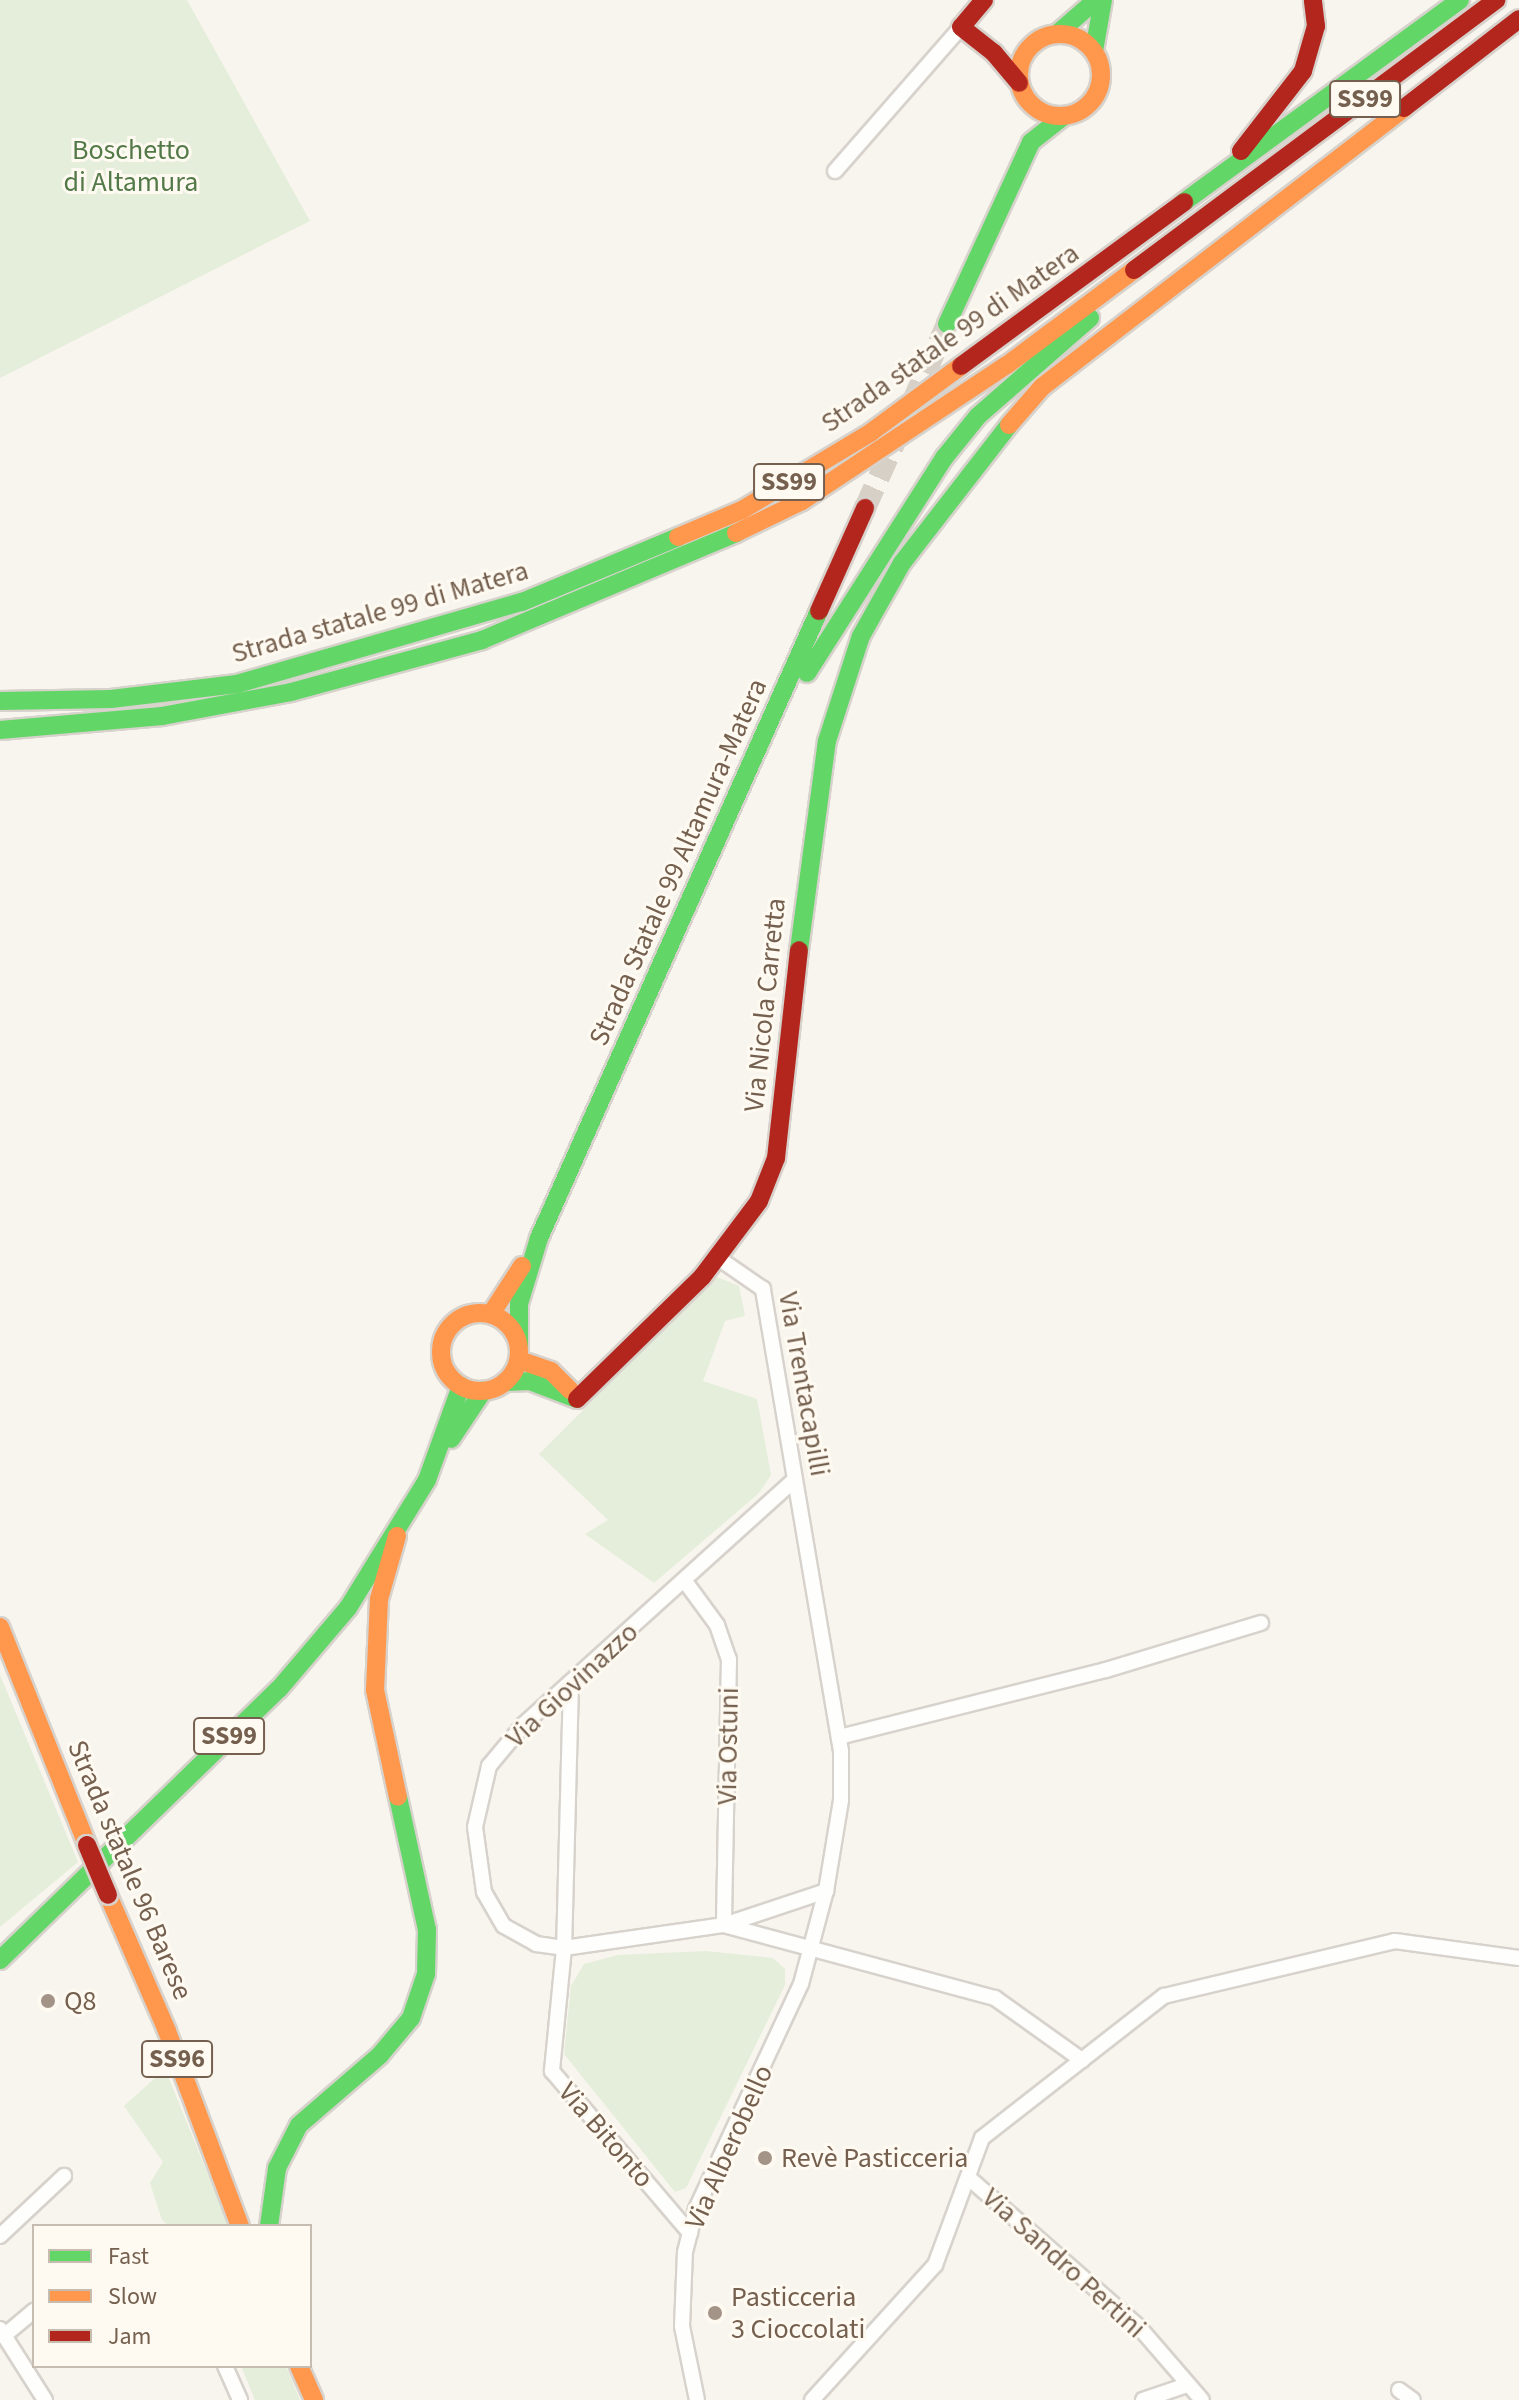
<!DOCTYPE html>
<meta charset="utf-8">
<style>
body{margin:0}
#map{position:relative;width:1519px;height:2400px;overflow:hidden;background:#f8f5ee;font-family:"Source Sans 3",sans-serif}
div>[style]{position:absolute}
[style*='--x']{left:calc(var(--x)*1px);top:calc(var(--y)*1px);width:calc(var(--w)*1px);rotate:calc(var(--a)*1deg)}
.green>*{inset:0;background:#e4eeda}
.primary-tunnel>*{height:22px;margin-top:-11px;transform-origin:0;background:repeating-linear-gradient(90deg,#d7d0c6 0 22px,transparent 0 33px)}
.roads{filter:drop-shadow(2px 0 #d7d2cc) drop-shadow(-2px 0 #d7d2cc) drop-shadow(0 2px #d7d2cc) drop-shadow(0 -2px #d7d2cc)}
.street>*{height:14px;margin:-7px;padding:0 7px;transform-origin:7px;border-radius:7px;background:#fefefc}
.fast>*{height:18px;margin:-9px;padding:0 9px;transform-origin:9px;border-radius:9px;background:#63d668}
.slow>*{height:18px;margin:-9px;padding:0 9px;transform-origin:9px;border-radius:9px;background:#ff974d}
.slow>.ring{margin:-9px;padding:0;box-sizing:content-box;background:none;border:18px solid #ff974d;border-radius:50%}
.jam>*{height:18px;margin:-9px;padding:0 9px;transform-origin:9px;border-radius:9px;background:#b3261e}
.bridges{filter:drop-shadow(2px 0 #d9d2cb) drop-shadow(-2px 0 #d9d2cb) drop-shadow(0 2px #d9d2cb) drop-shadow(0 -2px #d9d2cb)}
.jam-bridge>*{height:18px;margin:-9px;padding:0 9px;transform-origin:9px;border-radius:9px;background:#b3261e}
.dots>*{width:22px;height:22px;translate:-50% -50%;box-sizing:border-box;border:4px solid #fefaf1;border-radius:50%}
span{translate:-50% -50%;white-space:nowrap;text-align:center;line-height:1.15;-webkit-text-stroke:6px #fefaf1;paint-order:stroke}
.shield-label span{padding:2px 6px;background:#fefaf1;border:2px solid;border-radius:6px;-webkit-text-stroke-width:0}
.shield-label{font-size:26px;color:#75604f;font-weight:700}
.park-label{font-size:28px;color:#537948}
.street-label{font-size:28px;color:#75604f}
.poi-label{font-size:28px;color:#75604f}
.left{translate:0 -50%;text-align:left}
.legend{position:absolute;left:32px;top:2224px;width:280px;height:144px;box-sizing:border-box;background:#fefaf1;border:2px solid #c7bcb0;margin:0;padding:10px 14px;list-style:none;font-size:24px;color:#75604f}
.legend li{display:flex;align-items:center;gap:16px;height:40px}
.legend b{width:40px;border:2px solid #c7bcb0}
</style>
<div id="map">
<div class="green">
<div style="clip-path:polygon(0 0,187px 0,310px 221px,0 378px)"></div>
<div style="clip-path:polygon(717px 1277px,739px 1286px,745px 1316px,725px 1321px,703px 1381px,757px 1399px,771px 1475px,759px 1493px,654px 1583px,585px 1534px,608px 1520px,539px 1454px)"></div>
<div style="clip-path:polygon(0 1675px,78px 1862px,0 1927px)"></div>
<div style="clip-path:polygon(706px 1951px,773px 1958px,785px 1969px,785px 1985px,686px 2188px,675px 2192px,564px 2054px,571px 1986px,584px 1964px,618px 1955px)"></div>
<div style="clip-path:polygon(165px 2069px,229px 2226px,169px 2226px,162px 2220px,150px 2183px,163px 2162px,124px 2106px)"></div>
<div style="clip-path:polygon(241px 2366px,286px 2366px,300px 2400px,255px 2400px)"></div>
</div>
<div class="primary-tunnel">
<div style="--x:912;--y:403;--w:86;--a:-66.1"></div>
<div style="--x:865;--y:508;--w:80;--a:-65.7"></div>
</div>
<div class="roads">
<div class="street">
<div style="--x:835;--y:171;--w:191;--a:-48.8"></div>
<div style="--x:793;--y:1481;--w:363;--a:137.9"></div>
<div style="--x:524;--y:1724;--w:55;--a:129.8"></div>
<div style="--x:489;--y:1766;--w:63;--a:102.9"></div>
<div style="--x:475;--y:1827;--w:66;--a:82.1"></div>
<div style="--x:484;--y:1892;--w:39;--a:60"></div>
<div style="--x:504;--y:1926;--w:37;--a:29"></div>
<div style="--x:536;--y:1944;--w:28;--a:8"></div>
<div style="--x:564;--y:1948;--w:162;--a:-8.2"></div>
<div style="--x:724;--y:1925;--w:108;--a:-18.4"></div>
<div style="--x:684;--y:1580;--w:56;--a:53.7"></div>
<div style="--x:717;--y:1625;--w:36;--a:71"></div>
<div style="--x:729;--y:1659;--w:266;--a:91.1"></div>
<div style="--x:571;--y:1683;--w:265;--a:91.5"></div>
<div style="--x:564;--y:1948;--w:124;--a:95.6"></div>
<div style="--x:552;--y:2071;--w:213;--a:49.6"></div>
<div style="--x:839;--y:1737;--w:275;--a:-14.1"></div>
<div style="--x:1106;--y:1670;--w:162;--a:-16.9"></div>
<div style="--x:724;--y:1925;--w:281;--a:15.1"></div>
<div style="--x:995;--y:1998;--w:107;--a:35.5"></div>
<div style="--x:970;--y:2179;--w:225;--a:41.2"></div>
<div style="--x:1139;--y:2327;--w:96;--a:49.2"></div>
<div style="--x:0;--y:2236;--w:88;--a:-43.2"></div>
<div style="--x:0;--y:2329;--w:84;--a:57.6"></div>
<div style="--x:5;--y:2335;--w:38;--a:-40"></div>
<div style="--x:225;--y:2366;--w:37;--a:66"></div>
<div style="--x:1399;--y:2390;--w:17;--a:36"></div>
<div style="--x:697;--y:2400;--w:76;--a:-101.5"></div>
<div style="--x:682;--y:2326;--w:74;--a:-87.7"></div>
<div style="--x:685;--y:2252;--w:44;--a:-75.7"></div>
<div style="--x:696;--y:2209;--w:248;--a:-65"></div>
<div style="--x:801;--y:1984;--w:96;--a:-75"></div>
<div style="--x:826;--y:1891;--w:92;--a:-80.6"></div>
<div style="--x:841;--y:1800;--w:49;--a:-90"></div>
<div style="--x:841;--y:1751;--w:469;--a:-99.6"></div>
<div style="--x:763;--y:1289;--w:55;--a:-145.4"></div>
<div style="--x:812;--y:2400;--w:183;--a:-47.7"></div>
<div style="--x:935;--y:2265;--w:135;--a:-69.7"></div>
<div style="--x:982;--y:2138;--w:231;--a:-38"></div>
<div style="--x:1164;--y:1996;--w:237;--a:-13.4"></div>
<div style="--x:1395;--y:1941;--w:125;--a:7.8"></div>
<div style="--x:1143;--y:2400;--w:46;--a:-18.8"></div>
</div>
<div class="fast">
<div style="--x:1058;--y:33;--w:50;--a:-41"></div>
<div style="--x:1094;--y:51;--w:52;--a:-80"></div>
<div style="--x:1184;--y:202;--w:342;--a:-36.2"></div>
<div style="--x:947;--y:324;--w:200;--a:-65.2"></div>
<div style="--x:1031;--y:142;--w:42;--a:-38.2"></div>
<div style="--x:807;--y:673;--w:255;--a:-57.5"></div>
<div style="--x:944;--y:458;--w:54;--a:-51"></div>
<div style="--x:978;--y:416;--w:149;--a:-41.2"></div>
<div style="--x:0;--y:701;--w:111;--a:-1"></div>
<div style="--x:111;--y:699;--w:127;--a:-6.8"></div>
<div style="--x:237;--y:684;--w:297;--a:-16.1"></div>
<div style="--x:522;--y:602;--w:169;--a:-22.6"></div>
<div style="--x:0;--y:730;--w:163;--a:-4.9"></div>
<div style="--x:162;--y:716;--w:131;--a:-10.5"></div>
<div style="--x:291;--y:692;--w:198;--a:-15.2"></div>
<div style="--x:482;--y:640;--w:276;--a:-22.8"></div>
<div style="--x:799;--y:950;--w:211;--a:-82.4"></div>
<div style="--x:827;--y:741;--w:110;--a:-72.1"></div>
<div style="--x:861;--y:636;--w:84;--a:-60.7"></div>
<div style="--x:902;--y:563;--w:175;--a:-52.2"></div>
<div style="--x:519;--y:1345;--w:41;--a:-90"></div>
<div style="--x:519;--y:1304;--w:69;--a:-73.1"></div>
<div style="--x:539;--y:1238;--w:687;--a:-65.94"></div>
<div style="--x:505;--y:1382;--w:25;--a:-2"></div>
<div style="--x:530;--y:1381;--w:50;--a:21"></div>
<div style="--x:451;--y:1439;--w:58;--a:-56.3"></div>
<div style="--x:0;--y:1960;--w:389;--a:-44.2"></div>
<div style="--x:279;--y:1689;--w:106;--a:-49.6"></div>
<div style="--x:348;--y:1608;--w:150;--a:-58.3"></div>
<div style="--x:427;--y:1480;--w:100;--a:-70.1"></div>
<div style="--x:269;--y:2226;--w:59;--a:-82.1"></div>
<div style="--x:277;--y:2168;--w:48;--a:-62.9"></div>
<div style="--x:299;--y:2125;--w:107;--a:-40.8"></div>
<div style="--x:380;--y:2055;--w:48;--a:-50"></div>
<div style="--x:411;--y:2018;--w:46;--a:-71.2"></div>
<div style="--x:426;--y:1974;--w:44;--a:-88.7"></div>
<div style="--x:427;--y:1930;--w:136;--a:-102.3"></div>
</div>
<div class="slow">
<div class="ring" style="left:1019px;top:34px;width:64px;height:64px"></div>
<div style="--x:1009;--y:425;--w:50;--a:-49"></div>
<div style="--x:1042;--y:387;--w:457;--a:-37.6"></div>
<div style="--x:736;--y:533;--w:73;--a:-25.9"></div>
<div style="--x:802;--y:501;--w:246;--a:-33.6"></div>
<div style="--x:1007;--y:365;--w:159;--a:-36.8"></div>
<div style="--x:678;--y:537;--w:69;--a:-22.9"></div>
<div style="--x:742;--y:510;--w:149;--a:-31"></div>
<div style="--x:870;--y:433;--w:113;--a:-36.4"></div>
<div class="ring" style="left:441px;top:1313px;width:60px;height:60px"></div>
<div style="--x:491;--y:1314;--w:57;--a:-57.1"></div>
<div style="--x:519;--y:1360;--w:34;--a:19"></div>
<div style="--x:551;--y:1371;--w:27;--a:45"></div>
<div style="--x:397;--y:1536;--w:66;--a:105.9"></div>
<div style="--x:379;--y:1599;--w:91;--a:92.5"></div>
<div style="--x:375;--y:1690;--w:109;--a:77.9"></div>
<div style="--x:0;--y:1627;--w:235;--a:68.2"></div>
<div style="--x:108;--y:1895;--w:148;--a:66.5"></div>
<div style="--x:167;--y:2031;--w:208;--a:69.5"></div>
<div style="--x:299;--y:2366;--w:37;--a:66"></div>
</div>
<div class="jam">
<div style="--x:984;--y:0;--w:35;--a:130"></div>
<div style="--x:961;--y:27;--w:42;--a:38.2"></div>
<div style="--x:994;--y:53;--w:39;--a:50"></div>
<div style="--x:1404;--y:108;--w:145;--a:-37.7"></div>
<div style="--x:1241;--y:151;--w:101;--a:-52.2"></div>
<div style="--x:1303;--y:71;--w:47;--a:-73.9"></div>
<div style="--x:1316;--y:26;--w:26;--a:-97"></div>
<div style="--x:1134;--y:270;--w:452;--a:-36.7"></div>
<div style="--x:961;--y:366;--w:277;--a:-36.3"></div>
<div style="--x:819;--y:611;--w:113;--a:-65.9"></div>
<div style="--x:577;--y:1399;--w:175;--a:-44.3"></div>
<div style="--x:702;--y:1277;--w:95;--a:-53.1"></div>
<div style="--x:759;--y:1201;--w:46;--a:-68.4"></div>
<div style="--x:776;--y:1158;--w:209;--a:-83.7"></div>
</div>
</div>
<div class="bridges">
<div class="jam-bridge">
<div style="--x:87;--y:1845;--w:54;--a:67.2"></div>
</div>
</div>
<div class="dots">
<div style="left:48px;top:2001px;background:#a39487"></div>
<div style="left:765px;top:2158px;background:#a39487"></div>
<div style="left:715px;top:2313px;background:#a39487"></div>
</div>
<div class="shield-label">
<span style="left:1365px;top:99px">SS99</span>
<span style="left:789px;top:482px">SS99</span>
<span style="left:229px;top:1736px">SS99</span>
<span style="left:177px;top:2059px">SS96</span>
</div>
<div class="park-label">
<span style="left:131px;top:166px">Boschetto<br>di Altamura</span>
</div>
<div class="street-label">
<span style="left:950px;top:338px;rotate:-35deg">Strada statale 99 di Matera</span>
<span style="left:380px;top:612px;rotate:-16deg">Strada statale 99 di Matera</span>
<span style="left:678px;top:862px;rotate:-66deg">Strada Statale 99 Altamura-Matera</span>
<span style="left:765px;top:1005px;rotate:-84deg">Via Nicola Carretta</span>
<span style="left:804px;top:1384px;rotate:80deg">Via Trentacapilli</span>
<span style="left:572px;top:1685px;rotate:-43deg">Via Giovinazzo</span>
<span style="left:728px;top:1746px;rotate:-89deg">Via Ostuni</span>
<span style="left:130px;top:1870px;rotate:67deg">Strada statale 96 Barese</span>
<span style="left:606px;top:2135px;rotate:49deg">Via Bitonto</span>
<span style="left:729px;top:2147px;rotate:-66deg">Via Alberobello</span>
<span style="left:1064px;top:2263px;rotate:42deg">Via Sandro Pertini</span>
</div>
<div class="poi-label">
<span class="left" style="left:64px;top:2001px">Q8</span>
<span class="left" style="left:781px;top:2158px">Revè Pasticceria</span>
<span class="left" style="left:731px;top:2313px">Pasticceria<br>3 Cioccolati</span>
</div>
<ul class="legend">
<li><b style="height:10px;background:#63d668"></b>Fast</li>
<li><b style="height:10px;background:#ff974d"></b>Slow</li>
<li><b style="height:10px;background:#b3261e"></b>Jam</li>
</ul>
</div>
